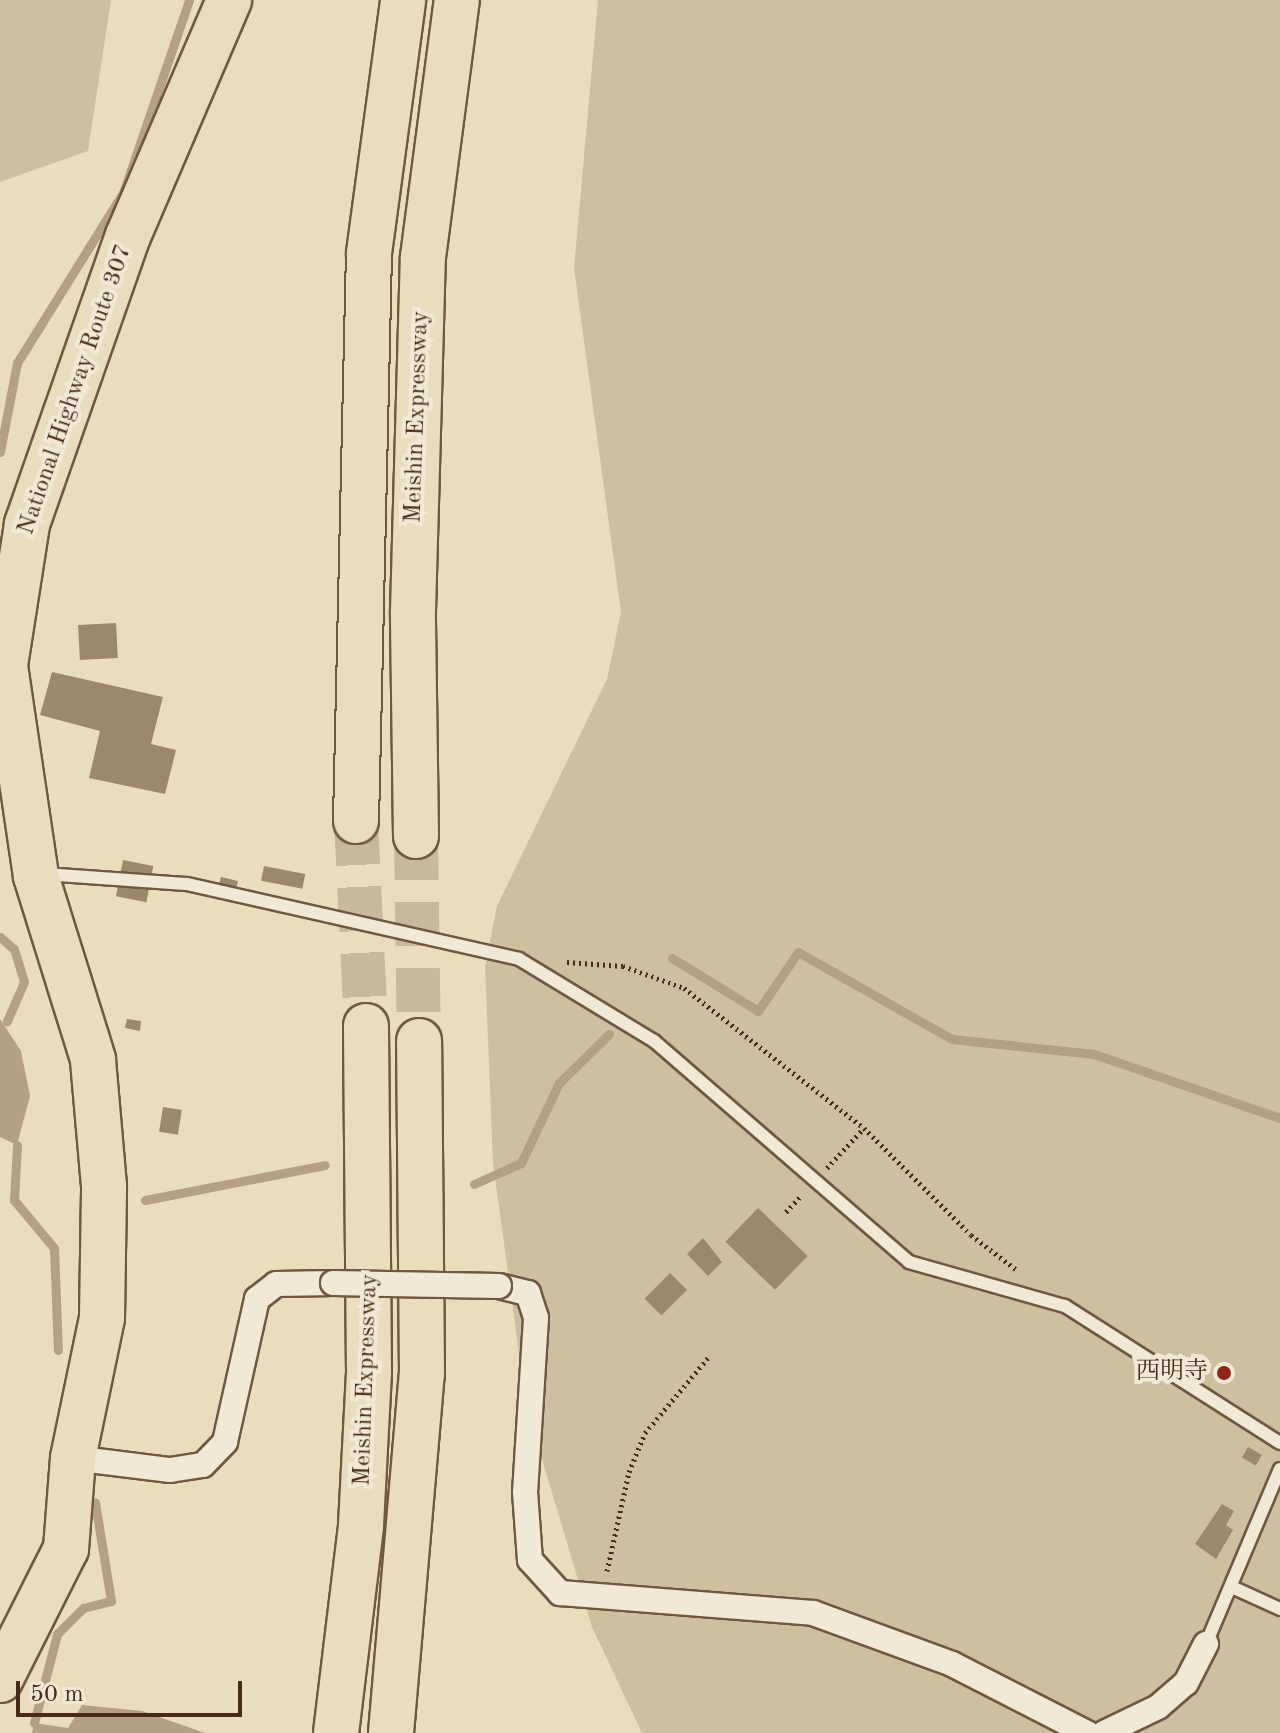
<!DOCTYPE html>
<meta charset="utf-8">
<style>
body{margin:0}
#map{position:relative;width:1280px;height:1733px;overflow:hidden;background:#eaddbe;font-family:"Old Standard TT","Noto Serif JP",serif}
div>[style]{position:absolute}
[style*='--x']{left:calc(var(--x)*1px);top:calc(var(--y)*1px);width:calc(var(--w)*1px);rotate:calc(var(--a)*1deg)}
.green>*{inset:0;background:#cebfa1}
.water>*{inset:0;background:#b3a085}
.stream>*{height:9px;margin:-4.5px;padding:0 4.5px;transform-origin:4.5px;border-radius:4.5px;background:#b3a085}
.building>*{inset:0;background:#9c886d;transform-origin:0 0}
.highway-tunnel>*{height:44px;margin-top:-22px;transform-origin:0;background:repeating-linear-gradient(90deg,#c9b99c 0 44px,transparent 0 66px)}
.path>*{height:5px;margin-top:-2.5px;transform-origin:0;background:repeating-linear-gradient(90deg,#472b16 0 2px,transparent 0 6px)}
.roads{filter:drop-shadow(2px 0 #705840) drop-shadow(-2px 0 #705840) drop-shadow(0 2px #705840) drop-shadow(0 -2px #705840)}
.lane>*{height:12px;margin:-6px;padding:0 6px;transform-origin:6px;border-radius:6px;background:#f1e9d5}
.street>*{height:24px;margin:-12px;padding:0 12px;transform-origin:12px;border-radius:12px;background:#f1e9d5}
.highway>*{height:44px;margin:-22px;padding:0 22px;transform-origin:22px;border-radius:22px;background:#eaddbe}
.bridges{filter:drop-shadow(2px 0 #705840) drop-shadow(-2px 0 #705840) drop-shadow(0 2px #705840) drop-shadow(0 -2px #705840)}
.street-bridge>*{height:24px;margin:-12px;padding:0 12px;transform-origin:12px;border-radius:12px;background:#f1e9d5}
.dots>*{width:22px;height:22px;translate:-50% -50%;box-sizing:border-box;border:4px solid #f1e9d5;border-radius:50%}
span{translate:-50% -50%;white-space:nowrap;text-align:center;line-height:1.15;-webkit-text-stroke:8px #f1e9d5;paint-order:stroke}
.street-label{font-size:24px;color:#472b16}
.poi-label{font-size:24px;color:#472b16}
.right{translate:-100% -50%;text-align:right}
.scale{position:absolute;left:16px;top:1681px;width:226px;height:36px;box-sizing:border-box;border:4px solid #472b16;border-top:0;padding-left:10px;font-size:24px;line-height:28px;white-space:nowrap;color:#472b16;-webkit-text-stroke:6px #f1e9d5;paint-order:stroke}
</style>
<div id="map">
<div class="green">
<div style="clip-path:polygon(0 0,111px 0,88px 151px,0 182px)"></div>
<div style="clip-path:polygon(598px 0,1280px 0,1280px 1733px,642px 1733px,592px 1627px,526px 1405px,493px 1163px,485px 966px,497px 906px,607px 679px,621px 612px,574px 268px)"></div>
</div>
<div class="water">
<div style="clip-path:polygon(0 1019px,21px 1051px,30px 1096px,17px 1145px,0 1137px)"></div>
<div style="clip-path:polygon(82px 1705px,142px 1711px,205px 1733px,32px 1733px,34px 1723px,68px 1728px)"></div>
</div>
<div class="stream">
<div style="--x:0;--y:452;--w:91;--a:-79.2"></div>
<div style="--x:17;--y:363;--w:200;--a:-58.1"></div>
<div style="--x:123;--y:193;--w:204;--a:-71.1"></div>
<div style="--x:0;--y:937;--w:18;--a:41"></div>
<div style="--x:14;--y:949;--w:34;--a:73"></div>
<div style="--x:24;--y:982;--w:43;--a:113.6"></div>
<div style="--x:672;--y:958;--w:101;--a:31.6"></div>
<div style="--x:758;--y:1011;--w:71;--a:-55.9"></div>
<div style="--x:798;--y:952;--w:177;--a:29.5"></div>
<div style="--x:952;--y:1039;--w:143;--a:6"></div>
<div style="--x:1094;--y:1054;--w:197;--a:19"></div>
<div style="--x:17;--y:1145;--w:55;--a:93.1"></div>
<div style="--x:14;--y:1200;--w:62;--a:50.2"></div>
<div style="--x:54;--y:1248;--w:102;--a:87.8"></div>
<div style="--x:474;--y:1184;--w:51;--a:-24.1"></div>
<div style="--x:521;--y:1163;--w:89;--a:-64.6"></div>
<div style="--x:559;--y:1083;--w:70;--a:-44.4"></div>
<div style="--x:145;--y:1200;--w:183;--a:-11"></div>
<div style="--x:34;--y:1723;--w:92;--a:-75.5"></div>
<div style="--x:57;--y:1634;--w:37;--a:-45"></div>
<div style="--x:83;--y:1608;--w:29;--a:-14"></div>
<div style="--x:111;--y:1601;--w:100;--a:-99.2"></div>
</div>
<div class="building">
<div style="left:116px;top:623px;width:35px;height:38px;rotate:87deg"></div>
<div style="clip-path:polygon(52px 672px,163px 697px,151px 744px,176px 750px,165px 794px,89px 778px,100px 731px,40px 715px)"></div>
<div style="left:123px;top:860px;width:31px;height:37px;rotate:11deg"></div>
<div style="left:264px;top:866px;width:42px;height:15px;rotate:11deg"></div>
<div style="clip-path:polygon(221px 877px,238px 881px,233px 901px,215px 899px)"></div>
<div style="clip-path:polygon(127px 1019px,141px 1021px,140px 1031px,125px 1028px)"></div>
<div style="left:163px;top:1107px;width:19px;height:25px;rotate:9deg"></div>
<div style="left:758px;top:1208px;width:69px;height:47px;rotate:44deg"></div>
<div style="clip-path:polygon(703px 1238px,722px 1262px,708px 1276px,687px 1254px)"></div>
<div style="left:670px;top:1273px;width:24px;height:36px;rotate:45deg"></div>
<div style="left:1248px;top:1447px;width:16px;height:12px;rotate:30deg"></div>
<div style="clip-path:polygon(1222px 1504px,1234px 1511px,1226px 1525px,1233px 1530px,1216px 1559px,1195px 1544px)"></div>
</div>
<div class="highway-tunnel">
<div style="--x:356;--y:821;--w:205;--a:87.2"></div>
<div style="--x:416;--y:836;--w:205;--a:89.2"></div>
</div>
<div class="path">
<div style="--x:567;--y:962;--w:56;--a:4.1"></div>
<div style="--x:623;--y:966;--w:65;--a:19.8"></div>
<div style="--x:684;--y:988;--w:228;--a:37.9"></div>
<div style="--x:864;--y:1128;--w:151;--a:45"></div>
<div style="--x:971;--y:1235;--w:58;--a:37.3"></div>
<div style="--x:827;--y:1168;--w:54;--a:-47.2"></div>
<div style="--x:786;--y:1212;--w:22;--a:-47"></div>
<div style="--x:607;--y:1571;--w:101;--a:-77.5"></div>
<div style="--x:629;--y:1472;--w:42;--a:-67.7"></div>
<div style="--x:645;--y:1433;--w:98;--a:-50"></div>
</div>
<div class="roads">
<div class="lane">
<div style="--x:43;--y:874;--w:144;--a:4"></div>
<div style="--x:187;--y:884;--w:340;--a:12.7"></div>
<div style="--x:519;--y:959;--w:158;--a:31.3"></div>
<div style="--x:654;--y:1041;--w:337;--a:40.9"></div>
<div style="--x:909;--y:1262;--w:162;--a:15.8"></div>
<div style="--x:1065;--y:1306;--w:255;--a:32.5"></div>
<div style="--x:1234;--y:1588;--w:51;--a:24.5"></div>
<div style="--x:1206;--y:1644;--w:190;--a:-67.1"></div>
</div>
<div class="street">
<div style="--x:499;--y:1286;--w:30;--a:14"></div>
<div style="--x:528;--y:1293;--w:26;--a:72"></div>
<div style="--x:536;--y:1318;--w:174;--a:93.6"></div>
<div style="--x:525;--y:1492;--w:68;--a:85.8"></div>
<div style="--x:530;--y:1560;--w:45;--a:47.7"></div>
<div style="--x:560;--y:1593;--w:254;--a:4.5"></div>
<div style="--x:813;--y:1613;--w:148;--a:20.1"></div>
<div style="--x:952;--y:1664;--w:152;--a:27.1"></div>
<div style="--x:73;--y:1458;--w:98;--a:7.1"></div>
<div style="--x:170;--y:1470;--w:33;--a:-9"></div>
<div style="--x:203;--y:1465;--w:32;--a:-46"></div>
<div style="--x:225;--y:1442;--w:147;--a:-77.4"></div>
<div style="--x:257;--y:1299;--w:24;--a:-38"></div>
<div style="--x:276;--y:1284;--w:57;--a:-1"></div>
<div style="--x:1104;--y:1733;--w:60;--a:-25.7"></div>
<div style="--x:1158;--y:1707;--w:37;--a:-41"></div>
<div style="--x:1186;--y:1683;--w:44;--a:-62.9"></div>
</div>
<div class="highway">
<div style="--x:356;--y:821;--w:568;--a:-88.69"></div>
<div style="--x:369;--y:253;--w:255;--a:-82.3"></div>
<div style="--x:416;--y:836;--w:225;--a:-90.8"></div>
<div style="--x:413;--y:611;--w:354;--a:-88.4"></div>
<div style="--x:423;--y:257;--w:259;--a:-82.5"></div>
<div style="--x:0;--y:1680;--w:147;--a:-63.3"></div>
<div style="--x:66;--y:1549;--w:91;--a:-85.6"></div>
<div style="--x:73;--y:1458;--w:143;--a:-78.3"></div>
<div style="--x:102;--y:1318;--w:132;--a:-89.1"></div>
<div style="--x:104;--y:1186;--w:127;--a:-95"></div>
<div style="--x:93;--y:1059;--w:192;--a:-107.3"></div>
<div style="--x:36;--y:876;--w:213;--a:-98.4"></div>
<div style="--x:5;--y:665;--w:143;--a:-81.1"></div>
<div style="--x:27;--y:524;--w:305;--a:-70.7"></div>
<div style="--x:128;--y:236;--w:257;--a:-66.8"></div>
<div style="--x:336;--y:1733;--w:209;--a:-83.1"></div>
<div style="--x:361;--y:1525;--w:153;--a:-87"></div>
<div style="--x:369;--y:1372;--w:346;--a:-90.5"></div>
<div style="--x:391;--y:1733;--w:360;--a:-85.1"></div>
<div style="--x:422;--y:1374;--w:333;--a:-90.5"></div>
</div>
</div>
<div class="bridges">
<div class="street-bridge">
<div style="--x:333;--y:1283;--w:166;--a:1"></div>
</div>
</div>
<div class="dots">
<div style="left:1224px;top:1373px;background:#8f2418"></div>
</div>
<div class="street-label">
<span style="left:76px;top:390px;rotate:-71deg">National Highway Route 307</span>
<span style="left:418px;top:417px;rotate:-88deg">Meishin Expressway</span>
<span style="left:367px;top:1380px;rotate:-88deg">Meishin Expressway</span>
</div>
<div class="poi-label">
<span class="right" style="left:1208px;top:1373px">西明寺</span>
</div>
<div class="scale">50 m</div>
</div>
